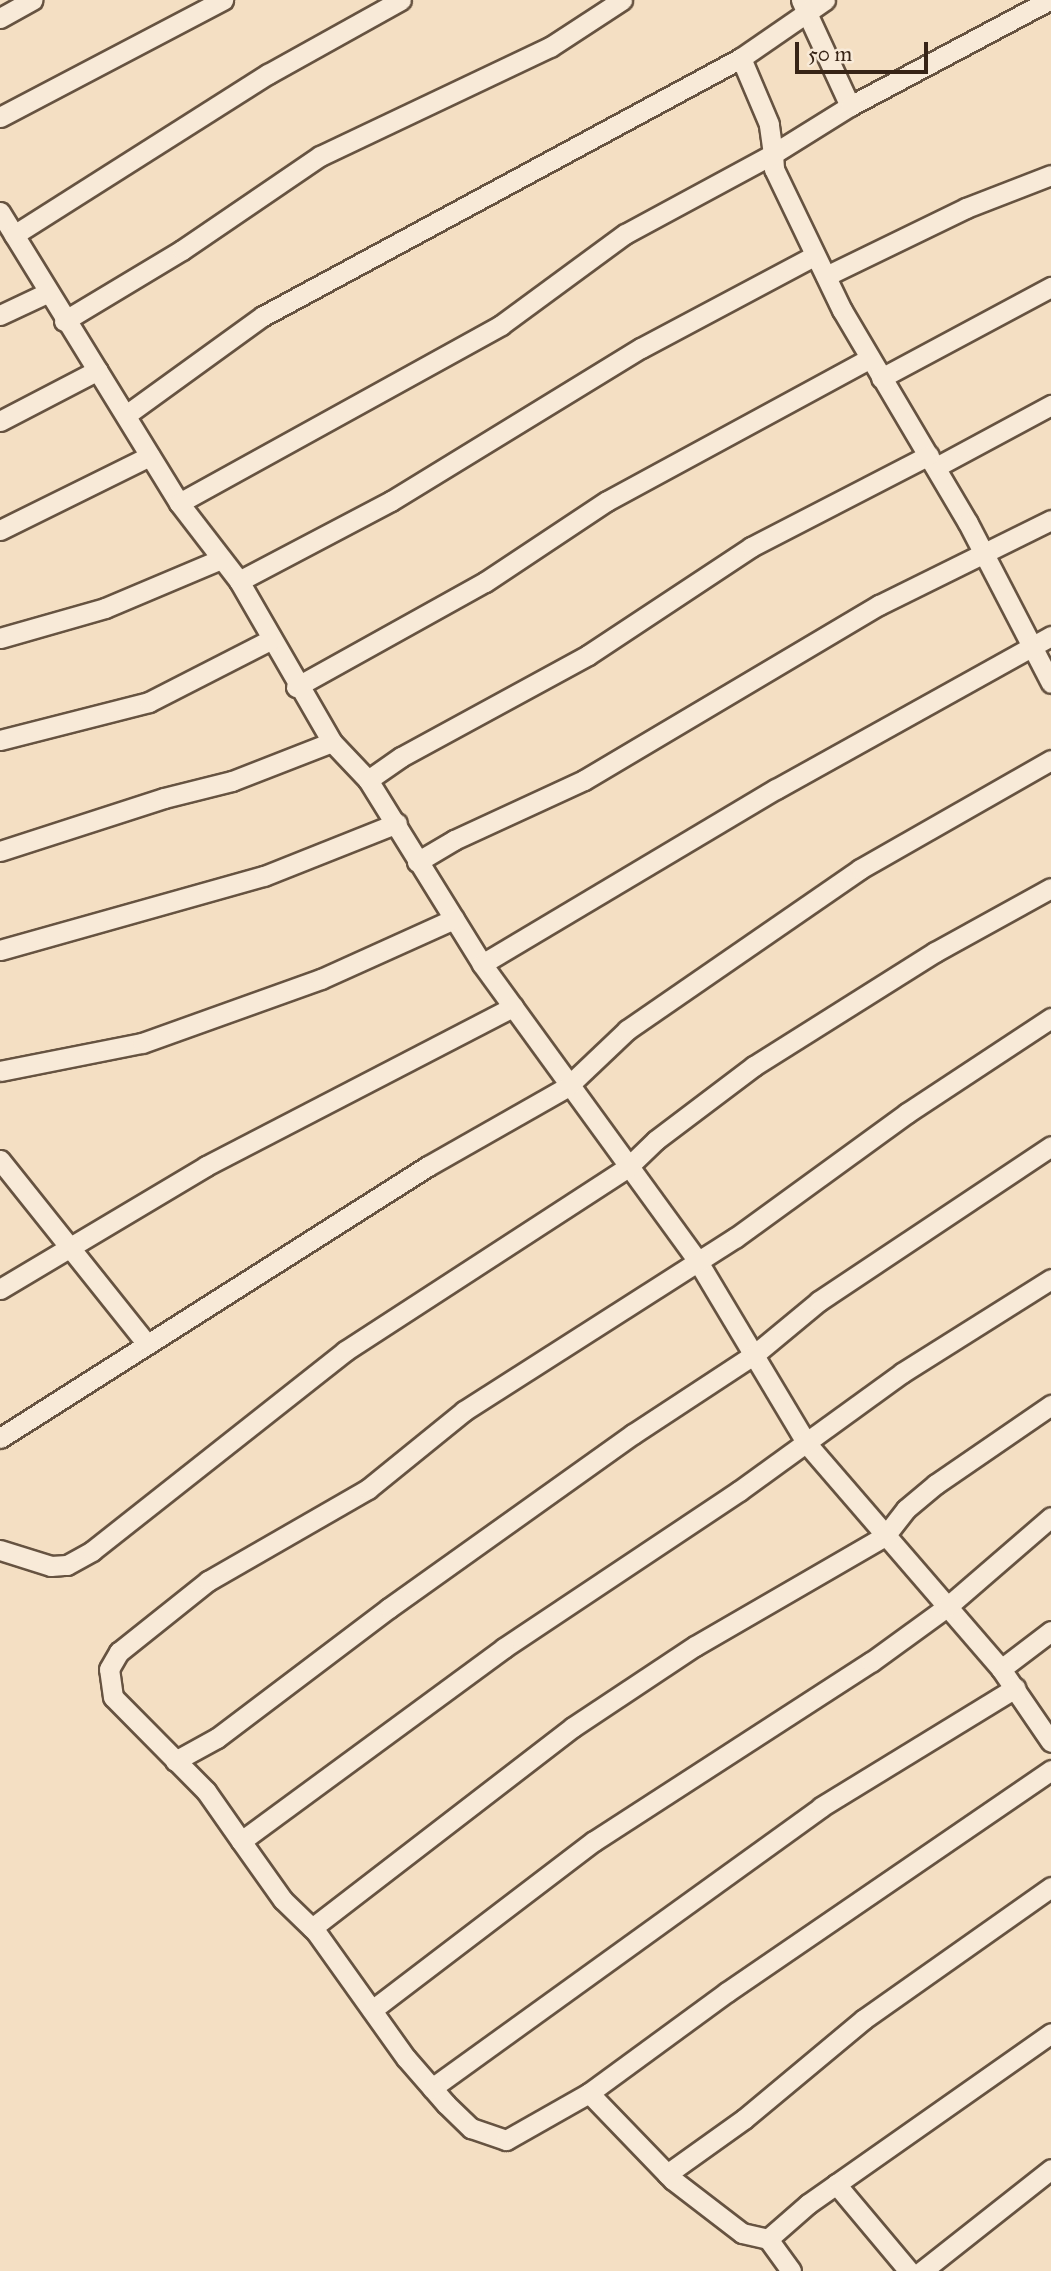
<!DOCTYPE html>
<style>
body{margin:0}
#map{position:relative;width:1051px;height:2271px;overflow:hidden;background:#f4dfc3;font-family:"IM FELL Great Primer",serif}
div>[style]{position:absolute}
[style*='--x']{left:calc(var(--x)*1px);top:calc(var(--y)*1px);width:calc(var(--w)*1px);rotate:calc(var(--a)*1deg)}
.roads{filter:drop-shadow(2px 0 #665341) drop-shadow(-2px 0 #665341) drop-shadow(0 2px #665341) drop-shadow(0 -2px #665341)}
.minor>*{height:19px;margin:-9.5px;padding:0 9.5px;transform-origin:9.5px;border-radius:9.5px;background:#f8ead8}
span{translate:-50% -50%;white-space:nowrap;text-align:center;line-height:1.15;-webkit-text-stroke:7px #f8ead8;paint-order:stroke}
.scale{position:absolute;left:795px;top:42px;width:133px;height:32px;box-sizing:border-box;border:4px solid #372416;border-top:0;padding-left:9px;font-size:21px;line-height:24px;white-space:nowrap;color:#372416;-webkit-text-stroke:5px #f8ead8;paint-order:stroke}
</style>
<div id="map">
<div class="roads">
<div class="minor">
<div style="--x:801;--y:0;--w:117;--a:65.2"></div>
<div style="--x:850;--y:106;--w:91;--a:148.1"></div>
<div style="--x:773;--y:154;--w:15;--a:86"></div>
<div style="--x:774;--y:169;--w:157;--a:64.3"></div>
<div style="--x:842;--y:310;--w:247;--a:59.4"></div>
<div style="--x:968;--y:523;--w:180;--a:62.6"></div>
<div style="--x:0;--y:18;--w:37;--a:-29"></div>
<div style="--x:850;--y:106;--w:225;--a:-28"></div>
<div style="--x:0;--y:117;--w:252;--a:-27.7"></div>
<div style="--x:0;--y:212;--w:342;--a:58.4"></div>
<div style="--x:179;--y:503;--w:98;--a:52.4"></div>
<div style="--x:239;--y:581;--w:186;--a:60"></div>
<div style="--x:332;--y:742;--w:52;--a:46.5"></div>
<div style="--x:368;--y:780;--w:216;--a:58.2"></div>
<div style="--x:482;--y:964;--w:366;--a:54"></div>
<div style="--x:697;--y:1260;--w:214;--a:59.1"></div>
<div style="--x:807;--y:1444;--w:297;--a:49.2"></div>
<div style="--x:1001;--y:1669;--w:88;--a:55.6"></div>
<div style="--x:14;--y:235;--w:301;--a:-32.4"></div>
<div style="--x:268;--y:74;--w:152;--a:-29.1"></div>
<div style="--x:826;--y:276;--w:156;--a:-25.9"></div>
<div style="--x:966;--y:208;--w:91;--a:-21.2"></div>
<div style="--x:0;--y:315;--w:52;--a:-25.1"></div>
<div style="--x:64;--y:321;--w:138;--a:-31"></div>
<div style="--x:182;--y:250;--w:167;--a:-34.3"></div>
<div style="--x:320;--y:156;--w:255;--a:-25.4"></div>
<div style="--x:550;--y:47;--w:86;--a:-33.1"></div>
<div style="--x:881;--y:378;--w:193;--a:-28.2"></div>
<div style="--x:126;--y:415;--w:169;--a:-35.9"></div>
<div style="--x:263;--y:316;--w:543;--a:-28.36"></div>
<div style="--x:741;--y:58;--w:102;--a:-34.6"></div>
<div style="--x:0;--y:421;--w:110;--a:-27.5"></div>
<div style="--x:936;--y:467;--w:131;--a:-28.3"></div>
<div style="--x:179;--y:503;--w:368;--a:-28.9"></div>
<div style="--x:501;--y:325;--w:154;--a:-36.3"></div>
<div style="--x:625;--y:234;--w:168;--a:-28.4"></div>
<div style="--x:773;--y:154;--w:30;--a:-98"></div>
<div style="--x:769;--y:124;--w:72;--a:-113"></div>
<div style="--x:0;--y:530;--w:167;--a:-26.3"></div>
<div style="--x:239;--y:581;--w:172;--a:-27.8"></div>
<div style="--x:391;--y:501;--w:293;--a:-31.5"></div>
<div style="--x:641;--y:348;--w:196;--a:-28"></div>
<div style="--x:0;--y:638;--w:109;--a:-15.9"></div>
<div style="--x:105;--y:608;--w:126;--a:-22.9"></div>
<div style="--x:296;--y:687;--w:216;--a:-29.1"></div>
<div style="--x:485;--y:582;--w:146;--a:-33.6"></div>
<div style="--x:607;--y:501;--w:299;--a:-28.5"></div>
<div style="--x:0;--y:740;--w:154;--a:-14.3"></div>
<div style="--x:149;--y:702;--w:138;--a:-27.1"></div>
<div style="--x:368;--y:780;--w:40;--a:-34.9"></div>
<div style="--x:401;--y:757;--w:213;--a:-28.6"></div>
<div style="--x:588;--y:655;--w:196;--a:-33.5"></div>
<div style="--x:751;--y:547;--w:200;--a:-27.3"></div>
<div style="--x:0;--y:851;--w:172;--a:-17.9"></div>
<div style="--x:164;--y:798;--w:70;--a:-14"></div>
<div style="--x:232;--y:781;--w:107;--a:-21.3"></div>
<div style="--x:417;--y:862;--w:43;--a:-30.7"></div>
<div style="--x:454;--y:840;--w:143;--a:-24.8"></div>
<div style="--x:584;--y:780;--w:343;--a:-30.7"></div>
<div style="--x:879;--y:605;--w:192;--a:-26.3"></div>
<div style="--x:0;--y:950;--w:274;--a:-15.7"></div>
<div style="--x:264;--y:876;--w:143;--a:-21.7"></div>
<div style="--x:482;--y:964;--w:342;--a:-30.8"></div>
<div style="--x:776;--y:789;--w:315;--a:-29.1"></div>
<div style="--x:0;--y:1071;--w:145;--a:-11.2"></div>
<div style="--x:142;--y:1043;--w:190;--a:-19.7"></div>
<div style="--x:321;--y:979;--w:146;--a:-24.3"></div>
<div style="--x:0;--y:1160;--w:236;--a:51.4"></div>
<div style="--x:1051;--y:1279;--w:176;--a:147.8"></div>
<div style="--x:902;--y:1373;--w:201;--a:144.1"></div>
<div style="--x:739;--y:1491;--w:283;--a:146.3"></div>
<div style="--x:504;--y:1648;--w:326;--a:143.7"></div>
<div style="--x:241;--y:1841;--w:72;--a:54.6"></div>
<div style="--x:283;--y:1900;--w:46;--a:44.1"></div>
<div style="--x:316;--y:1932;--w:155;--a:54.5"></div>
<div style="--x:406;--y:2058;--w:61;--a:49"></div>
<div style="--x:446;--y:2104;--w:35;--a:44"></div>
<div style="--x:471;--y:2128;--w:37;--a:19"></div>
<div style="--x:506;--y:2140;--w:95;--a:-29.5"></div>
<div style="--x:589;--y:2093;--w:171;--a:-36.2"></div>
<div style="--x:727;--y:1992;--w:393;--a:-34.4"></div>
<div style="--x:0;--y:1289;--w:240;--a:-30.8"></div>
<div style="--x:206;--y:1166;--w:346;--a:-27.4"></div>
<div style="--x:0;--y:1438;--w:507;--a:-32.44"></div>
<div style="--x:428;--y:1166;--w:160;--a:-29.6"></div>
<div style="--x:567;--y:1087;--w:83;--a:-43.5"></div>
<div style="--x:627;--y:1030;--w:283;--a:-34.6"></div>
<div style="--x:860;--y:869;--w:220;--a:-29.7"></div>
<div style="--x:0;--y:1550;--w:53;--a:17.4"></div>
<div style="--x:51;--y:1566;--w:16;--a:-4"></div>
<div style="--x:67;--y:1565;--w:29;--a:-29"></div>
<div style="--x:92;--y:1551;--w:323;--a:-38.3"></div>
<div style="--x:345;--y:1351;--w:336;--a:-33"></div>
<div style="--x:627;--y:1168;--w:40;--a:-44"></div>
<div style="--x:656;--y:1140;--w:123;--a:-37.1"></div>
<div style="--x:754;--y:1066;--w:214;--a:-32.2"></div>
<div style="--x:935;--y:952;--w:132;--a:-28.9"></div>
<div style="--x:1001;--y:1669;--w:63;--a:-37.2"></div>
<div style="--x:175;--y:1761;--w:48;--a:-28.7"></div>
<div style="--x:217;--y:1738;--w:216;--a:-37.1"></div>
<div style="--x:389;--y:1608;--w:300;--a:-35.5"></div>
<div style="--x:633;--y:1434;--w:146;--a:-33.3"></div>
<div style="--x:755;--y:1354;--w:83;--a:-39.6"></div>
<div style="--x:819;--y:1301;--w:279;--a:-33.7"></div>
<div style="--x:241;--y:1841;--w:61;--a:-125"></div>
<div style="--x:206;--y:1791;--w:132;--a:-134.7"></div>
<div style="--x:113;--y:1697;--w:28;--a:-98"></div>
<div style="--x:109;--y:1669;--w:20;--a:-60"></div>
<div style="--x:119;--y:1652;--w:114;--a:-38.6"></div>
<div style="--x:208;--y:1581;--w:185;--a:-29.9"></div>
<div style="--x:368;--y:1489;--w:124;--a:-39.1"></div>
<div style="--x:464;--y:1411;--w:322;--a:-32.6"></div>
<div style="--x:735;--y:1238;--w:213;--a:-36"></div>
<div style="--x:907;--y:1113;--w:173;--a:-33.4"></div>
<div style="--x:312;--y:1928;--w:329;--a:-37.6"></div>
<div style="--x:573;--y:1727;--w:146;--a:-33.6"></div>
<div style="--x:695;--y:1646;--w:220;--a:-30.1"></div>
<div style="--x:885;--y:1536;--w:34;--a:-52"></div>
<div style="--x:906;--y:1509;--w:39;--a:-40"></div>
<div style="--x:936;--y:1484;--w:140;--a:-34.5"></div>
<div style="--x:372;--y:2010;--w:279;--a:-37.3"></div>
<div style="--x:594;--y:1841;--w:330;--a:-32.9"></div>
<div style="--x:871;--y:1662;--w:95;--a:-36"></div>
<div style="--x:948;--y:1606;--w:136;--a:-40.8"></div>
<div style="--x:432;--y:2088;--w:480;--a:-35.8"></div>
<div style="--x:821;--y:1807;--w:228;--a:-31.5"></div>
<div style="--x:589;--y:2093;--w:121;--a:46"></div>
<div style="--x:673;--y:2180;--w:87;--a:37.5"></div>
<div style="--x:742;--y:2233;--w:27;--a:13"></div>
<div style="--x:768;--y:2239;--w:53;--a:-41.2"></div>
<div style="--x:808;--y:2204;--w:297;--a:-35.1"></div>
<div style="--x:667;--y:2174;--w:95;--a:-35.5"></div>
<div style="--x:744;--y:2119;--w:156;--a:-39.8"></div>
<div style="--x:864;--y:2019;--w:229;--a:-35.2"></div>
<div style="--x:836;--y:2184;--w:114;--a:50"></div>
<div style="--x:768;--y:2239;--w:39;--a:54"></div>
<div style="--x:922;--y:2271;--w:164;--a:-38.3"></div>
</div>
</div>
<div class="scale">50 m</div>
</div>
